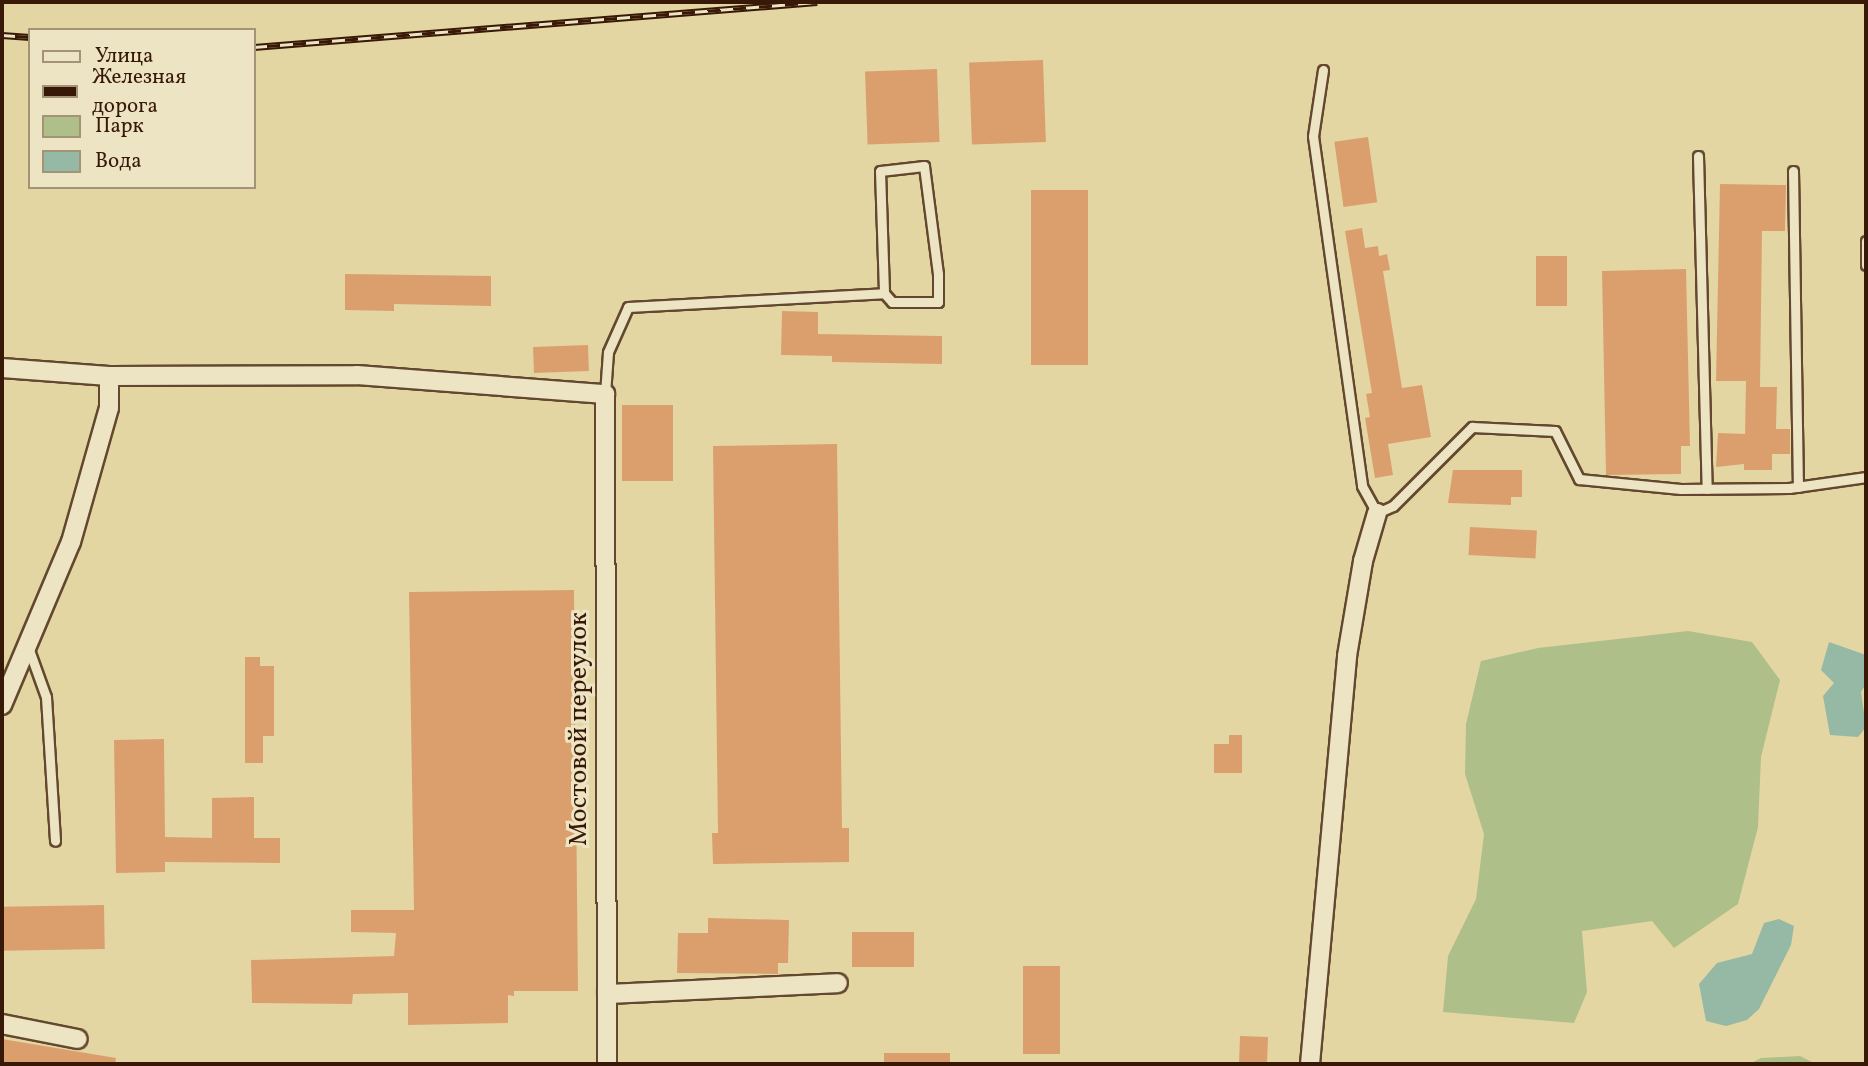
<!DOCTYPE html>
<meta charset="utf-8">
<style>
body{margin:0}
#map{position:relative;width:1868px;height:1066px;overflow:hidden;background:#e4d6a3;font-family:Vollkorn,serif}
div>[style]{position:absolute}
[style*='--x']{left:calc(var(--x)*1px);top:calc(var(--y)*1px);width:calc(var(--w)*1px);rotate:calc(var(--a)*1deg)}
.green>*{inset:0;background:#aebf8a}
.water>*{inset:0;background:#95b9a4}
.building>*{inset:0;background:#db9f6e;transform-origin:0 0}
.roads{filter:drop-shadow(2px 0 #63482f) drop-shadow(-2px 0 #63482f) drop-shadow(0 2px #63482f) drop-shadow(0 -2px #63482f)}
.lane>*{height:9px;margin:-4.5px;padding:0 4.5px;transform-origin:4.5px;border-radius:4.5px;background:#ede4c3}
.street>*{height:18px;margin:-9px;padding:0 9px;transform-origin:9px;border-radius:9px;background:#ede4c3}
.rail>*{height:7px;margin-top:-3.5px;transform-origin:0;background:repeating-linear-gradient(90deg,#ede4c3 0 13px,#381908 0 26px);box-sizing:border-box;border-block:2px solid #381908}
span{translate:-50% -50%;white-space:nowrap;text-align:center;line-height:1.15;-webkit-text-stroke:6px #ede4c3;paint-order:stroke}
.street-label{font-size:26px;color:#381908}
.frame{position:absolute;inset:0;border:4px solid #381908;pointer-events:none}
.legend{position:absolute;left:28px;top:28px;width:228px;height:161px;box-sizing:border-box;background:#ede4c3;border:2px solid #a59378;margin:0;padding:9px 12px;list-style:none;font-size:21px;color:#381908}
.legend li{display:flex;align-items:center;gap:14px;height:35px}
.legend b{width:35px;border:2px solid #a59378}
</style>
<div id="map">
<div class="green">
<div style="clip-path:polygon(1688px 631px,1752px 642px,1780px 680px,1761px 757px,1758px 827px,1738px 904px,1674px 948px,1652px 921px,1582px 931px,1587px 992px,1574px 1023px,1443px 1012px,1448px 956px,1476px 899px,1484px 834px,1465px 774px,1466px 724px,1481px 661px,1538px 648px)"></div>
<div style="clip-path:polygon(1800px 1056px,1816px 1064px,1749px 1064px,1761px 1058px)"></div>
</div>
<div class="water">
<div style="clip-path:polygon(1829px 642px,1866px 655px,1866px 684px,1861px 692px,1866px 727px,1858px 737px,1830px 735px,1823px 696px,1834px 683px,1821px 670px)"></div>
<div style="clip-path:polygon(1779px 919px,1794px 926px,1791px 945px,1759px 1009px,1747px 1020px,1726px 1026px,1706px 1021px,1699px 984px,1717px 963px,1752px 954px,1764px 923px)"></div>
</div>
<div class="building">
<div style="left:1043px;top:60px;width:82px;height:74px;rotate:88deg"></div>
<div style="left:937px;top:69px;width:73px;height:72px;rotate:88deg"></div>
<div style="left:1368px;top:137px;width:66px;height:34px;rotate:82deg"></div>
<div style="clip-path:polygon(1720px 184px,1786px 185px,1785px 231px,1762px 231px,1760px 387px,1777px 387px,1776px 429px,1790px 429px,1790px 454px,1772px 454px,1772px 470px,1744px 470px,1744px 464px,1716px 467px,1718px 433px,1745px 434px,1746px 381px,1716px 381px)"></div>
<div style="left:1031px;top:190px;width:57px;height:175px"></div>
<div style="clip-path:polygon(1362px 228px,1365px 248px,1378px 246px,1379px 256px,1387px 254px,1390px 270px,1383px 271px,1402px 388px,1422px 385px,1431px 437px,1388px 444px,1393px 475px,1375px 478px,1365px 418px,1370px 417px,1366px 394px,1372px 393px,1345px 231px)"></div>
<div style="left:1536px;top:256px;width:31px;height:50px"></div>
<div style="clip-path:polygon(1686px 269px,1690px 446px,1681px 446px,1681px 474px,1606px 475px,1602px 271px)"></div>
<div style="clip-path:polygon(345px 274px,491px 276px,491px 306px,394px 304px,394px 311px,345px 310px)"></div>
<div style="clip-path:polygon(782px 311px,818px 312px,818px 334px,942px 336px,942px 364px,832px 362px,832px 356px,781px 355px)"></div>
<div style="left:588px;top:345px;width:26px;height:55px;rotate:88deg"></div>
<div style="left:622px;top:405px;width:51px;height:76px"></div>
<div style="clip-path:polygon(837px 444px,842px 828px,849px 828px,849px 862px,713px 864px,712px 833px,718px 833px,713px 446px)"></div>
<div style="clip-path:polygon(1453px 470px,1522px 470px,1522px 497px,1511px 497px,1511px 505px,1448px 503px)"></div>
<div style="left:1470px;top:527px;width:67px;height:28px;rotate:3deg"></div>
<div style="clip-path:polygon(574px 590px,578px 991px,514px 991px,514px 996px,508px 995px,508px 1023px,408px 1025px,408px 993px,353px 994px,352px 1004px,252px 1003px,251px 960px,394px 956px,396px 933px,351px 932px,351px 910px,414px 910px,409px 592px)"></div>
<div style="clip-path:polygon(245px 657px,260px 657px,260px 666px,274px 666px,274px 736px,263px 736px,263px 763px,245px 763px)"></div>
<div style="clip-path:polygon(1229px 735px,1242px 735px,1242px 773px,1214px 773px,1214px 744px,1229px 744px)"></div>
<div style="clip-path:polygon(164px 739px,165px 837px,212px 838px,212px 798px,254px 797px,254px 838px,280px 838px,280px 863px,165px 862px,165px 872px,116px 873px,114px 740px)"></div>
<div style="left:104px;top:905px;width:44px;height:102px;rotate:89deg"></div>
<div style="clip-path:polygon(708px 918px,789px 920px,788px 963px,778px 963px,778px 974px,677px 973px,678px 933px,708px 933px)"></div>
<div style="left:914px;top:932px;width:35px;height:62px;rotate:90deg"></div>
<div style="left:1023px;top:966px;width:37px;height:88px"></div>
<div style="left:1240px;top:1036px;width:28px;height:28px;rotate:2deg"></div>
<div style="clip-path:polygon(2px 1039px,116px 1058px,115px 1064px,2px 1064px)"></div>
<div style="left:884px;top:1053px;width:66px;height:11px"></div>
</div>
<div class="roads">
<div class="lane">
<div style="--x:1323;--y:70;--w:67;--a:98.6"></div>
<div style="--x:1313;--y:136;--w:353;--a:82"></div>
<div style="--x:1362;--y:486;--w:31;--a:61"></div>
<div style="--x:1377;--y:513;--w:17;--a:-24"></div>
<div style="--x:1393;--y:506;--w:112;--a:-45"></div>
<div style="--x:1472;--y:427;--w:83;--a:2.8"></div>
<div style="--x:1555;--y:431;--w:54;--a:63.4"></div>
<div style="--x:1579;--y:479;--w:102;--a:5.6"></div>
<div style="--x:1681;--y:489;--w:108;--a:-0.5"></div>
<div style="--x:1789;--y:488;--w:78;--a:-8.1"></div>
<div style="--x:1698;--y:156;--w:333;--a:88.5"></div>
<div style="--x:1793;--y:171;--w:316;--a:89.1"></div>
<div style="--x:1866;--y:241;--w:24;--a:90"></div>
<div style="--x:605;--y:394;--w:42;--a:-85.9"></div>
<div style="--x:608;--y:352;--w:49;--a:-66"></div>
<div style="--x:628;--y:307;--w:256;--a:-3.1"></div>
<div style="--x:884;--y:293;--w:12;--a:48"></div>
<div style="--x:892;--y:302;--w:46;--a:0"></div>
<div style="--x:938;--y:302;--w:28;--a:-90"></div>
<div style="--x:938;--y:274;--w:109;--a:-97.4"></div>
<div style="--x:924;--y:166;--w:44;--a:173.5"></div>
<div style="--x:880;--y:171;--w:122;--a:88.1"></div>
<div style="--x:28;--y:647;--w:53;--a:70.2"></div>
<div style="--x:46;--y:697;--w:144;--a:86.4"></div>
</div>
<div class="street">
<div style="--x:2;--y:368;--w:107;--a:4.3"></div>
<div style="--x:109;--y:376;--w:248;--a:-0.2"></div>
<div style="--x:357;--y:375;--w:249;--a:4.4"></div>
<div style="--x:605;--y:394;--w:670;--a:89.83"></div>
<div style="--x:2;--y:705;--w:177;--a:-67.1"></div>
<div style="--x:71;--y:542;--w:139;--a:-74.2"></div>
<div style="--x:109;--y:408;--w:32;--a:-90"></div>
<div style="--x:607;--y:994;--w:231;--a:-2.7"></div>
<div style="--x:2;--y:1024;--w:77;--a:11.2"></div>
<div style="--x:1310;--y:1064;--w:410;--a:-84.8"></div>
<div style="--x:1347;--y:656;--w:96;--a:-80.4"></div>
<div style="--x:1363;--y:561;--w:50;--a:-73.7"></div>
</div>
</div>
<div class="rail">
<div style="--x:2;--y:35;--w:28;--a:4"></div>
<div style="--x:254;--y:47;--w:565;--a:-4.57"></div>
</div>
<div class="street-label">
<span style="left:580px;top:729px;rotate:-90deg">Мостовой переулок</span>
</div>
<div class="frame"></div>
<ul class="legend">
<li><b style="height:9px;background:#ede4c3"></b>Улица</li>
<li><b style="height:9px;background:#381908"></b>Железная дорога</li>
<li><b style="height:19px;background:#aebf8a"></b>Парк</li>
<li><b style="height:19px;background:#95b9a4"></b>Вода</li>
</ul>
</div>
